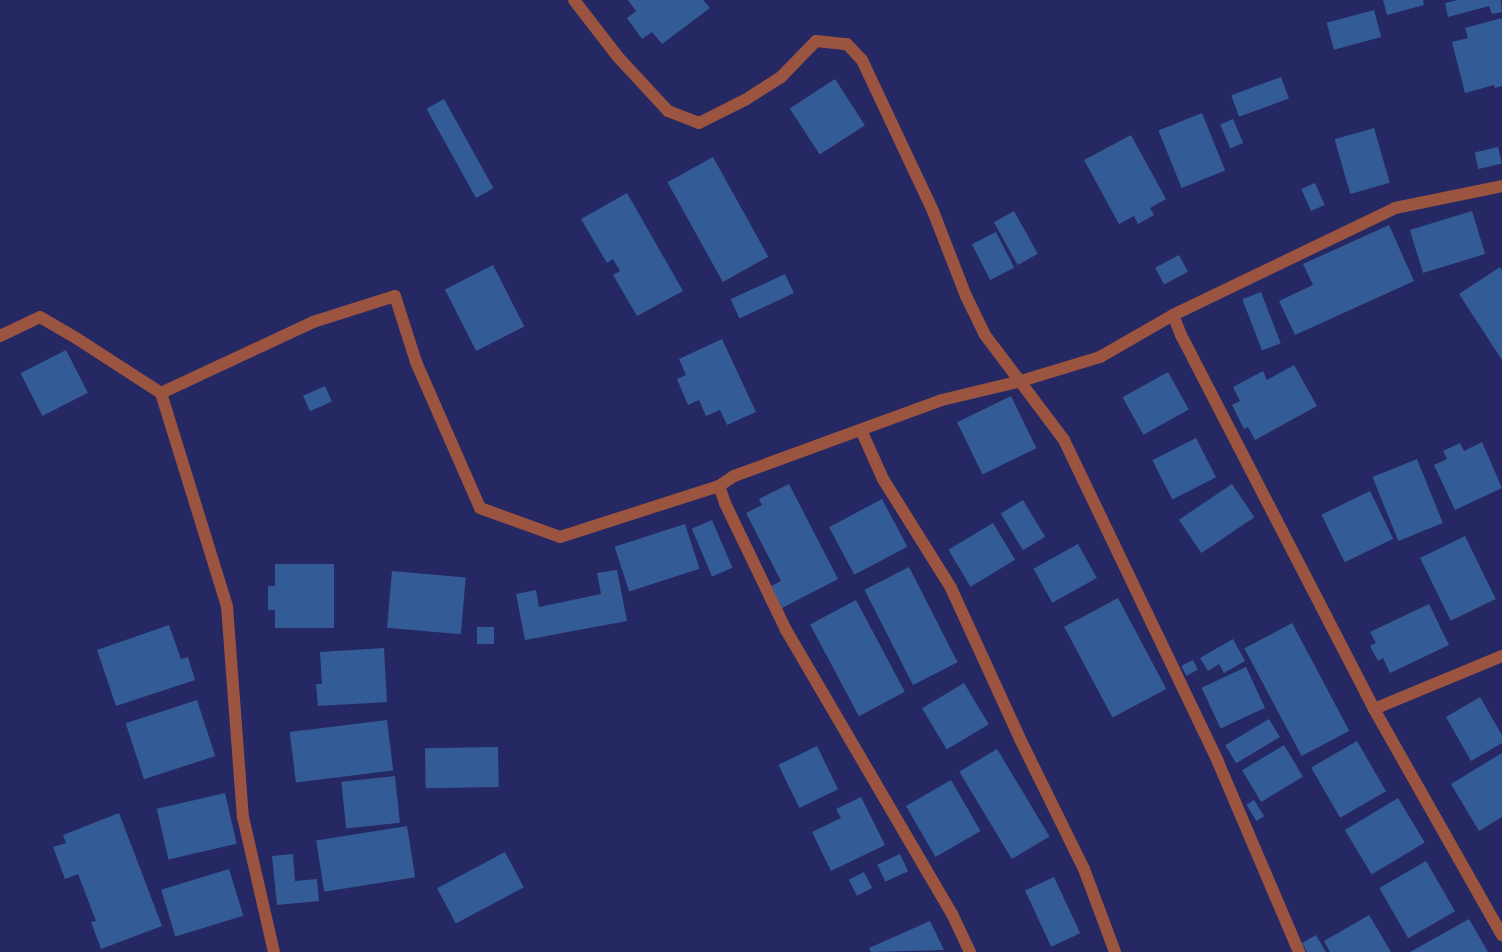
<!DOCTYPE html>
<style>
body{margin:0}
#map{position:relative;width:1502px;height:952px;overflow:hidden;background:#262864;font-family:"Titillium Web",sans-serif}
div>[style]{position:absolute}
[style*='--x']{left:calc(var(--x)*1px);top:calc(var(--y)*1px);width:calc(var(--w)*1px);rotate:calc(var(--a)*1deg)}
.building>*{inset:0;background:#335b95;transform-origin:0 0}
.minor>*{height:12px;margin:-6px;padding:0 6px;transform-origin:6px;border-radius:6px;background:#9b543f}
span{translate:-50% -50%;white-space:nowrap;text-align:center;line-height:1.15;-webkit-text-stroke:5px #262864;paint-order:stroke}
</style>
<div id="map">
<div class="building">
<div style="clip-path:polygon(628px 0,703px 0,710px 8px,662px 44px,652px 32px,642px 39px,627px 18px,636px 11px)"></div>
<div style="clip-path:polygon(1383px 0,1423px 0,1424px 5px,1387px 15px)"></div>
<div style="clip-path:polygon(1458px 0,1501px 0,1502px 12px,1492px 14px,1489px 6px,1448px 17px,1445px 3px)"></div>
<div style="left:1374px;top:10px;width:28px;height:49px;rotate:75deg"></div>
<div style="clip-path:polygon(1502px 18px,1502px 86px,1495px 88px,1494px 85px,1465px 93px,1452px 42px,1468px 38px,1465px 28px)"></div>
<div style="left:1281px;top:77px;width:23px;height:53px;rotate:70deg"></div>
<div style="left:835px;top:79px;width:55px;height:54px;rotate:57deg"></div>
<div style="left:444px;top:99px;width:102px;height:20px;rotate:61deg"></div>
<div style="left:1202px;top:113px;width:62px;height:47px;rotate:68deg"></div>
<div style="left:1233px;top:119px;width:26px;height:14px;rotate:67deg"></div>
<div style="left:1374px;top:128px;width:57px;height:41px;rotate:74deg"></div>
<div style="clip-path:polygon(1131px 135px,1166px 199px,1150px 208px,1154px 215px,1138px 224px,1134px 216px,1119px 224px,1084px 160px)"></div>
<div style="left:1498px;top:147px;width:17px;height:24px;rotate:77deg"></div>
<div style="left:713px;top:157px;width:114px;height:52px;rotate:61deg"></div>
<div style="left:1315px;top:183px;width:24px;height:15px;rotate:66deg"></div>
<div style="clip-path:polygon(627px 193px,683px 291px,637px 316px,613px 275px,620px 271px,613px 259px,607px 263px,581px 219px)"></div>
<div style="left:1014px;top:211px;width:49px;height:23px;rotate:61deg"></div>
<div style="left:1472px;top:211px;width:45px;height:65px;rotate:73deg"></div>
<div style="clip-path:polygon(1389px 225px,1414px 281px,1295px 335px,1279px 301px,1313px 285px,1303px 264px)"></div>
<div style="left:996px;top:232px;width:40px;height:27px;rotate:63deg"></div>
<div style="left:1179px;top:255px;width:19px;height:27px;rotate:62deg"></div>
<div style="left:493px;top:265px;width:69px;height:54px;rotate:63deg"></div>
<div style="clip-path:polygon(1500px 267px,1502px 270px,1502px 360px,1459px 294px)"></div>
<div style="left:785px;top:274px;width:21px;height:60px;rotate:65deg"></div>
<div style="left:1261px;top:292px;width:55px;height:20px;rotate:69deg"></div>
<div style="clip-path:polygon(722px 339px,756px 412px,727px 425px,720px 410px,706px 416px,699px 400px,688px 405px,677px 379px,686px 375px,679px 359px)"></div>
<div style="left:66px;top:350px;width:48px;height:51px;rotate:63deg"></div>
<div style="clip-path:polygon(1294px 365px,1317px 406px,1255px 440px,1248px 427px,1244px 429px,1232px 405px,1240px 401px,1233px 387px,1263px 371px,1267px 380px)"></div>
<div style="left:1168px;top:372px;width:43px;height:52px;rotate:61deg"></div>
<div style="left:325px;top:386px;width:17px;height:24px;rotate:66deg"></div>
<div style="left:1011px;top:396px;width:58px;height:60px;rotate:64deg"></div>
<div style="left:1196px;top:438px;width:44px;height:49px;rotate:63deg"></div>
<div style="clip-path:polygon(1482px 442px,1502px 488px,1455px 510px,1434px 465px,1447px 459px,1443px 451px,1460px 443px,1464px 451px)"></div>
<div style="left:1417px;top:459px;width:69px;height:48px;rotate:68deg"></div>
<div style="clip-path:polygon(789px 484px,838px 579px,782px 608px,771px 586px,781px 581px,746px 513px,762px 505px,759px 499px)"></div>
<div style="left:1232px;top:484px;width:40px;height:64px;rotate:56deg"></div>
<div style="left:1370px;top:491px;width:53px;height:54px;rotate:64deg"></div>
<div style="left:882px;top:499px;width:54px;height:60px;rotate:62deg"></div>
<div style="left:1023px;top:500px;width:43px;height:26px;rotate:59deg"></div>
<div style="left:712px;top:520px;width:52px;height:22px;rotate:67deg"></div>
<div style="left:993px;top:523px;width:43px;height:52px;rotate:59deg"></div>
<div style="left:685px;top:524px;width:47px;height:74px;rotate:72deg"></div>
<div style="left:1465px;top:536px;width:70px;height:50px;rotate:64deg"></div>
<div style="left:1078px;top:544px;width:39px;height:51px;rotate:61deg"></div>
<div style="clip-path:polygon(275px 564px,334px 564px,334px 628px,275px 628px,275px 610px,268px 610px,268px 586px,275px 586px)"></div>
<div style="left:909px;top:567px;width:107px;height:50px;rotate:63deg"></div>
<div style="clip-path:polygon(617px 570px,627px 621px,525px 640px,516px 594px,536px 590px,539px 607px,601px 594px,597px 573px)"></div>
<div style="left:392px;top:571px;width:74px;height:57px;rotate:5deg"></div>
<div style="left:1118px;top:598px;width:103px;height:61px;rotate:62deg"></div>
<div style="left:856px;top:600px;width:104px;height:52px;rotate:62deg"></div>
<div style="clip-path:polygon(1429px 604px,1449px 645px,1390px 673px,1383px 658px,1378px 661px,1370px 646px,1376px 643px,1370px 632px)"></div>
<div style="left:1292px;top:623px;width:122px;height:54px;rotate:62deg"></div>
<div style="clip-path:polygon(169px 625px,181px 659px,188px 657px,195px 680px,116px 706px,97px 650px)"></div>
<div style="left:477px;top:627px;width:17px;height:17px"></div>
<div style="clip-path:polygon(1233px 639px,1245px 661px,1224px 673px,1219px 664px,1208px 671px,1200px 658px)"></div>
<div style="clip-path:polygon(384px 648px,387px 702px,318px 706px,316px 684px,322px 684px,320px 652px)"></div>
<div style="left:1193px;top:660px;width:11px;height:13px;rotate:63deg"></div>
<div style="left:1246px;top:667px;width:45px;height:49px;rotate:65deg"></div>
<div style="left:964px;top:683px;width:48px;height:49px;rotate:59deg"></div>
<div style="clip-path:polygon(1480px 697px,1502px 735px,1502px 743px,1471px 761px,1446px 717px)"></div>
<div style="left:197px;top:700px;width:59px;height:75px;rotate:72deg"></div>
<div style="left:1269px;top:719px;width:21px;height:51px;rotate:59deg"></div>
<div style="left:387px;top:720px;width:51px;height:98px;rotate:83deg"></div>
<div style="left:1357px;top:741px;width:58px;height:53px;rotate:60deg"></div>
<div style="left:1284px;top:745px;width:37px;height:49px;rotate:59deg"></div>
<div style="left:817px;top:746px;width:48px;height:43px;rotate:64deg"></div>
<div style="left:498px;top:747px;width:40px;height:73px;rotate:89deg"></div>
<div style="left:997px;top:749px;width:102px;height:44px;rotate:59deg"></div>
<div style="clip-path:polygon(1502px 753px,1502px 817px,1479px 831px,1451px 784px)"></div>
<div style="left:395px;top:776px;width:47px;height:54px;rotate:84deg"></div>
<div style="left:951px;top:780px;width:59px;height:52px;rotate:60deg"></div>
<div style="left:225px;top:793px;width:52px;height:70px;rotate:77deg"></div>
<div style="clip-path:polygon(861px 797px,885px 845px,831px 871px,812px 832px,841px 818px,836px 809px)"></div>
<div style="left:1398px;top:798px;width:52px;height:62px;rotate:59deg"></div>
<div style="left:1254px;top:800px;width:19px;height:9px;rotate:58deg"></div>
<div style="clip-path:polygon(119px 813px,162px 926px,101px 949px,91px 922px,96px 921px,78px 874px,65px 879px,53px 847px,66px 843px,63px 835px)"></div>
<div style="left:407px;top:826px;width:52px;height:92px;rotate:81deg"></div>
<div style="left:505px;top:852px;width:40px;height:77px;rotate:62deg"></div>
<div style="clip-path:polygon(293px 854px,295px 881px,317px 879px,319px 901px,277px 905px,272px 856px)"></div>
<div style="left:900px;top:854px;width:19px;height:25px;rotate:65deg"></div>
<div style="left:1426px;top:861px;width:58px;height:54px;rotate:60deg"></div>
<div style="left:229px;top:869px;width:49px;height:71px;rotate:73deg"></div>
<div style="left:864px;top:872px;width:18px;height:17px;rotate:63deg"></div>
<div style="left:1054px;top:877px;width:62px;height:32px;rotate:65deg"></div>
<div style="clip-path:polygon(1369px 915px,1391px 952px,1330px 952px,1324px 941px)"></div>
<div style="clip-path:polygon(1469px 919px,1488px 952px,1410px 952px)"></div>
<div style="clip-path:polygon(930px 921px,944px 950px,871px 952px,869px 948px)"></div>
<div style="clip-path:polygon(1316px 935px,1326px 952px,1307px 952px,1302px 943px)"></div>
</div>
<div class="minor">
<div style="--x:574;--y:0;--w:72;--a:52.3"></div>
<div style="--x:618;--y:57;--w:74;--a:47.2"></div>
<div style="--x:668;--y:111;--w:33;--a:21"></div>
<div style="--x:699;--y:123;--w:51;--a:-26.6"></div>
<div style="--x:745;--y:100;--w:43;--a:-32.6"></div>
<div style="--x:781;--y:77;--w:50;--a:-45.8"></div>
<div style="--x:816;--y:41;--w:31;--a:6"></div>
<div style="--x:847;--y:44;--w:22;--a:47"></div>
<div style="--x:862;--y:60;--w:167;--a:64.8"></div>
<div style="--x:933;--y:211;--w:91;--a:68.8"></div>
<div style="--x:966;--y:296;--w:43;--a:64"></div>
<div style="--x:985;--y:335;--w:131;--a:53"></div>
<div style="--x:1064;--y:440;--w:357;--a:64.4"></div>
<div style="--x:1218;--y:762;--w:207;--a:66.9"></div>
<div style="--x:1173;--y:315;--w:22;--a:68"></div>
<div style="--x:1181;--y:335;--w:421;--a:62.7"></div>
<div style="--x:1374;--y:709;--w:260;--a:60.5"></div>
<div style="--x:0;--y:336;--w:44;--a:-25.4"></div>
<div style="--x:40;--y:317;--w:42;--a:30.3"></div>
<div style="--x:76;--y:338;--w:101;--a:32.9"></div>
<div style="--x:161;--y:393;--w:223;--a:72.8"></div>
<div style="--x:227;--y:606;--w:212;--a:85.7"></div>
<div style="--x:243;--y:817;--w:139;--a:77.1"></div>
<div style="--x:161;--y:393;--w:168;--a:-25"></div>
<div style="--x:313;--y:322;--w:86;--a:-17.6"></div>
<div style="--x:395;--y:296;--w:69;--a:72.3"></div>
<div style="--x:416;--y:362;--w:159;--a:66.3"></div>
<div style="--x:480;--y:508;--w:85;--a:19.9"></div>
<div style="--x:560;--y:537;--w:167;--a:-17.8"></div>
<div style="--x:861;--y:430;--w:54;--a:65.8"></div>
<div style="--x:883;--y:479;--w:128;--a:58"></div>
<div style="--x:951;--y:588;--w:166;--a:65.4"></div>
<div style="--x:1020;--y:739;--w:145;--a:63.8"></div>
<div style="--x:1084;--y:869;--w:89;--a:69.5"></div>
<div style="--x:1374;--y:709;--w:139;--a:-22.5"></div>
<div style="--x:970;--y:952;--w:42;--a:-115.3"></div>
<div style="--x:952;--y:914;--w:329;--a:-120.3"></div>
<div style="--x:786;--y:630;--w:141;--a:-115.7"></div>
<div style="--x:725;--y:503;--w:18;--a:-109"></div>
<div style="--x:719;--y:486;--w:18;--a:-34"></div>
<div style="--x:734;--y:476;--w:221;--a:-20.1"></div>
<div style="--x:942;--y:400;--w:81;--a:-13.5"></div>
<div style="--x:1021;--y:381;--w:83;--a:-16.9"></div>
<div style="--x:1100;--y:357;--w:84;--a:-29.9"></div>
<div style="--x:1173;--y:315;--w:246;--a:-25.7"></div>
<div style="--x:1395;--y:208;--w:109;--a:-11.6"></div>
</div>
</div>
